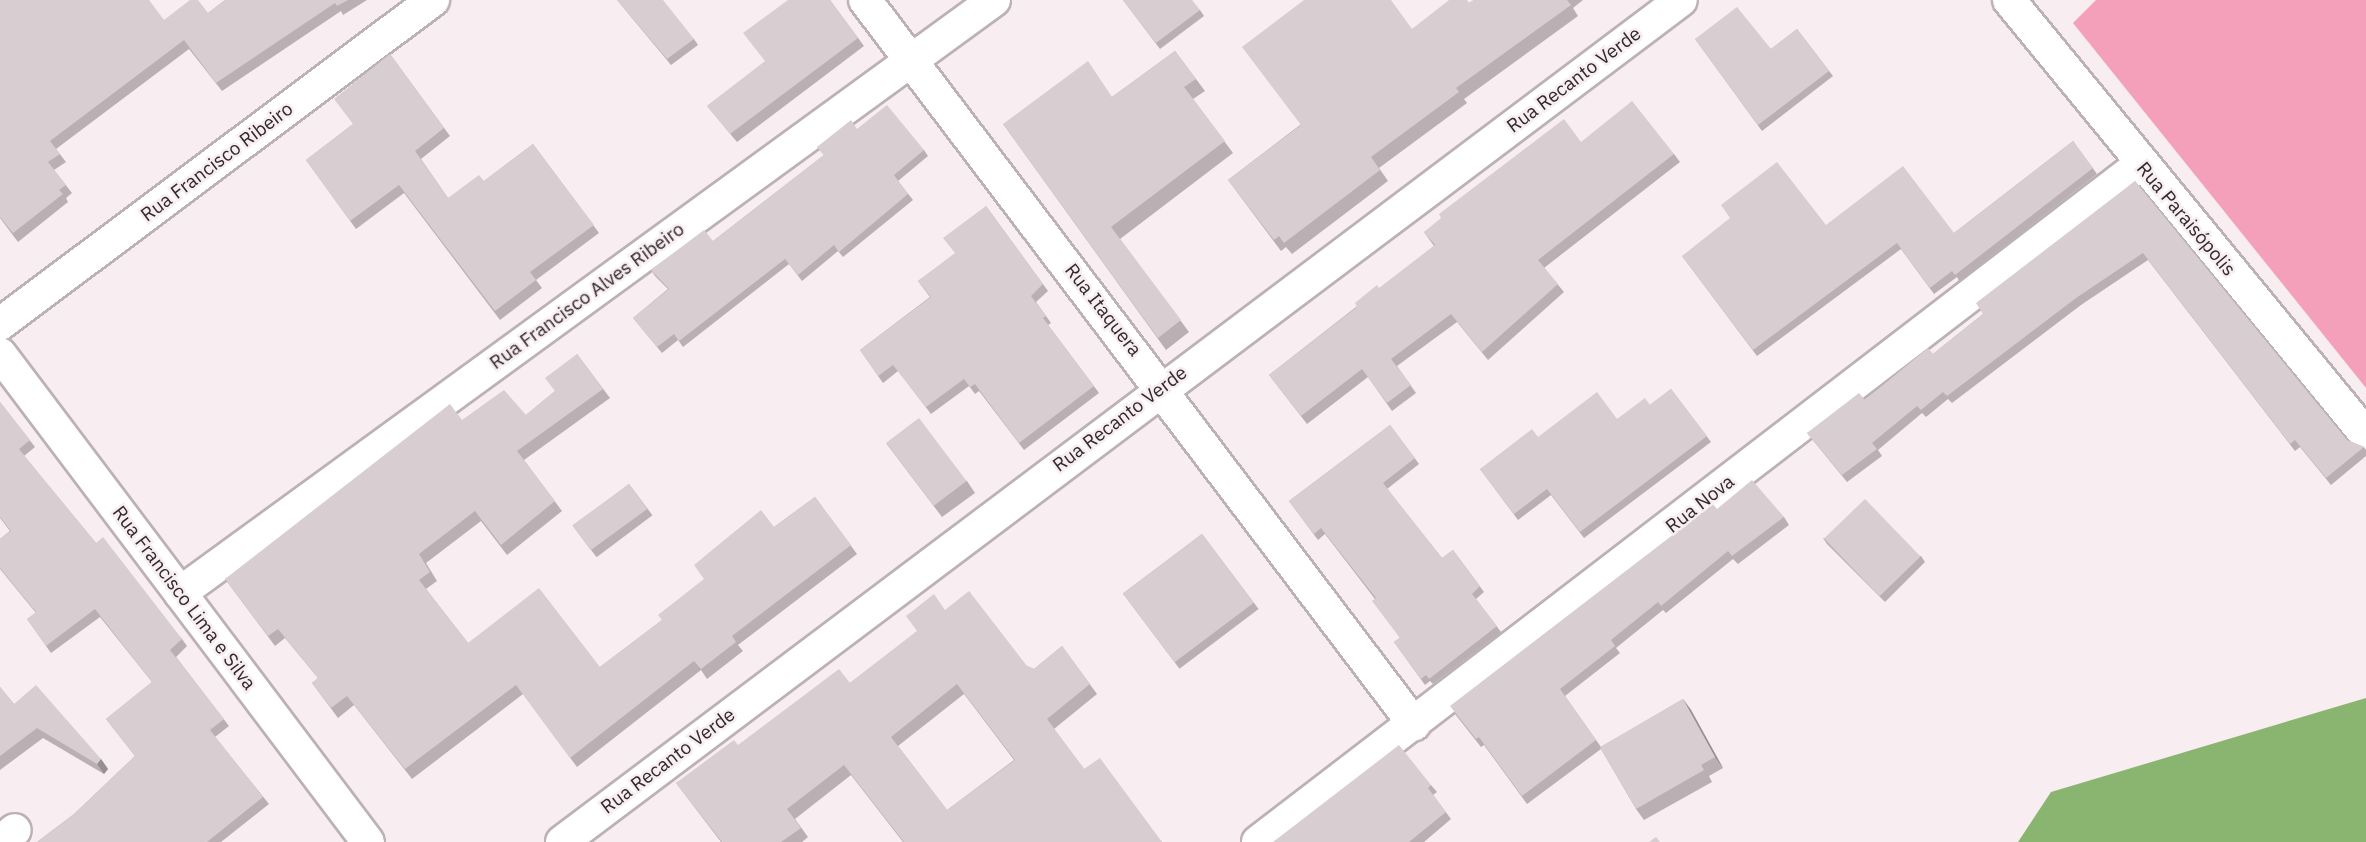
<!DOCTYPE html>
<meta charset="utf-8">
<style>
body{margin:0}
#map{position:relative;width:2366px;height:842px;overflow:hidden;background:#f8edf0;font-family:"IBM Plex Sans",sans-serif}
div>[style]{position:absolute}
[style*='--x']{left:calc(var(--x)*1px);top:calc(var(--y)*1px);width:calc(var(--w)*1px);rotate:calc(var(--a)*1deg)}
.forest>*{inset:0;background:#f5a0bb}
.water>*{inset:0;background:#8ab570}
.roads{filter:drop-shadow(2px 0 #bcb1b4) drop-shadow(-2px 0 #bcb1b4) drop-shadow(0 2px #bcb1b4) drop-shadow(0 -2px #bcb1b4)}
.street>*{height:32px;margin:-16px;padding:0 16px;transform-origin:16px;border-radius:16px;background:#fff}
.wall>*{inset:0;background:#bab0b3;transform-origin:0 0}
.shaded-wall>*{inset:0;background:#979092}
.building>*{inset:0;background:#d8cdd0;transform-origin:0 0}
span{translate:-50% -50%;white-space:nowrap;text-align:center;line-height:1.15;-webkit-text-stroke:5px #f8edf0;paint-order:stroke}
.street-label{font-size:19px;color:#2e292b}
</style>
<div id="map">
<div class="forest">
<div style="clip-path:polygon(2096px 0,2366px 0,2366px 388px,2073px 23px)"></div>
</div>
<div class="water">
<div style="clip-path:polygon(2366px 698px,2366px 842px,2018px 842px,2051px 792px)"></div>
</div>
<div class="roads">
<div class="street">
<div style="--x:865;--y:0;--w:909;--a:52.83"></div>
<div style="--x:2009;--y:0;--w:563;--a:50.62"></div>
<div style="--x:0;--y:324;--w:541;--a:-36.81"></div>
<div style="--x:0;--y:354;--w:611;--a:52.98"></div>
<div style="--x:180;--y:593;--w:1007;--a:-36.07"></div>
<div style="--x:1;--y:842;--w:18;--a:-41"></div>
<div style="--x:562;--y:842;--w:1400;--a:-36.96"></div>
<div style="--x:1258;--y:842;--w:1113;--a:-37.52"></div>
</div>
</div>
<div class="wall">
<div style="clip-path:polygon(0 0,164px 20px,208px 13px,225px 0,367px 0,343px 15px,341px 11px,222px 91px,189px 49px,56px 149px,66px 162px,54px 170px,72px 193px,66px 198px,68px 202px,18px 242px,0 218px)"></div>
<div style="clip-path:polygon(617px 0,694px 39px,698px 45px,671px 65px)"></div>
<div style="clip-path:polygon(830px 0,864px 46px,737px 142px,707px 106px,765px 62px)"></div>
<div style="clip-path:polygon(1123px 0,1200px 10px,1204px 16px,1160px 49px)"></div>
<div style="clip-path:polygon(1474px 0,1583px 0,1573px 8px,1578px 16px,1464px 99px,1467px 103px,1379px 168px,1388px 181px,1292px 254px,1286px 247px,1281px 251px,1228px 180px,1300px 125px,1412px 29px,1469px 3px)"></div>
<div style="clip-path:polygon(1797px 29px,1833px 76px,1762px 131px,1695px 39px,1771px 49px)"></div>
<div style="clip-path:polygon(1175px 51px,1205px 91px,1193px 99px,1233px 153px,1120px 239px,1189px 332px,1166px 350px,1003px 124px,1112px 97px)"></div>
<div style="clip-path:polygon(390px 54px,450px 136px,421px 159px,448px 198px,484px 181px,533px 144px,599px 233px,536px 280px,542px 288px,500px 320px,404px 193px,356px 229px,306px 160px,353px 124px)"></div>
<div style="clip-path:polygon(857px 129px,924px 150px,928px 156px,898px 181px,913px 200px,843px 257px,838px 251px,802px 281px,789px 264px,683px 347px,678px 340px,662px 353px,633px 318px,668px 289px,655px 276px,651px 270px,713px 241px,824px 155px,817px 147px)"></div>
<div style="clip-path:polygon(2073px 141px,2097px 174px,1959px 281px,1957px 277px,1934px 294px,1901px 249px,1757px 356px,1682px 256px,1826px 225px,1954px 233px)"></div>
<div style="clip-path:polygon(1581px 142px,1674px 154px,1680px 162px,1544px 268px,1564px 292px,1488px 360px,1457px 322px,1397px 366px,1416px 393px,1392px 411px,1368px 377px,1307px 424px,1269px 375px,1434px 246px,1424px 232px)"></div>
<div style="clip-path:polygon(2135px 181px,2347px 440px,2364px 447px,2366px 450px,2366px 456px,2331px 485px,2300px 447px,2295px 451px,2148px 260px,2081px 305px,1952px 403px,1948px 399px,1926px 417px,1922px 413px,1878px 450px,1882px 456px,1847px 482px,1807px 433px,1865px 400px,1933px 354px,1983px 314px)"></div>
<div style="clip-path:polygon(986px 206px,1048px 291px,1036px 302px,1051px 323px,1048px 325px,1099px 393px,1024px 450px,979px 391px,975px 394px,969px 386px,931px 414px,898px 371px,883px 383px,860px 350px,930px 297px,918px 281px,955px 254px)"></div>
<div style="clip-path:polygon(577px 354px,610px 398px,524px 460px,562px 511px,507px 555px,481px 521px,426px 563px,437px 581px,426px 589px,468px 643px,600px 667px,662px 620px,774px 527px,815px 497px,857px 554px,738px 645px,743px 651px,707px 679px,701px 670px,577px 767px,523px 694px,412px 779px,354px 705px,338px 718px,312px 683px,318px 678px,285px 638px,275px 646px,225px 579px,462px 420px,526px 415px,555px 391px)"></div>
<div style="clip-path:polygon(1671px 389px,1711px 442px,1584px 538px,1551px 495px,1518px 520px,1480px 469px,1538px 437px,1617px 419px,1650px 405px)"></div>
<div style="clip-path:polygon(0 402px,35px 447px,24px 456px,96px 543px,182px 639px,187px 646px,176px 657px,229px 726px,215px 737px,269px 804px,221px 842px,37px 842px,74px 814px,135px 756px,106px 719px,152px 682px,100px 617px,51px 653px,27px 619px,36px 613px,0 569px,0 539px,10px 531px,0 518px)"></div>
<div style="clip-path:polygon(1390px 425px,1419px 464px,1387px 489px,1442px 558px,1453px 550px,1484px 592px,1476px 599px,1501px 632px,1433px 684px,1430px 681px,1425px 685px,1394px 642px,1400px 638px,1375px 599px,1325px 534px,1318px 540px,1289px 501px)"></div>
<div style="clip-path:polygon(886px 443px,967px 481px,975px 493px,942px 517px)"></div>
<div style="left:629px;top:484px;width:39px;height:70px;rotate:53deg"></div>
<div style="clip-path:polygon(1717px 509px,1784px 517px,1789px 525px,1738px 564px,1733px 559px,1666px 613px,1663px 610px,1616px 648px,1620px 653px,1565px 696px,1601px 747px,1683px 699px,1691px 710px,1723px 768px,1709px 776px,1712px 782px,1644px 820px,1636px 809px,1601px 749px,1527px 804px,1484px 745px,1481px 747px,1455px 714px)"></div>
<div style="left:1202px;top:534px;width:94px;height:99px;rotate:53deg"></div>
<div style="clip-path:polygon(1823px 538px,1921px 556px,1925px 562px,1885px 602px,1827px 544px)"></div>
<div style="clip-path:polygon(evenodd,945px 610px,1027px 666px,1034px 669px,1062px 646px,1097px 694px,1054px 729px,1084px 769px,1162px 842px,903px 842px,851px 775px,795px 819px,808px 837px,802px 842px,721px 842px,676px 783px,850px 683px,945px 610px,964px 694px,1014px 760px,947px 810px,898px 746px,964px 694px)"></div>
<div style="clip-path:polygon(0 687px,14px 704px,101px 759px,108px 769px,104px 774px,43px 738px,0 770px)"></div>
<div style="clip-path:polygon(1431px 785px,1437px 792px,1433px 795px,1451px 819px,1424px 842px,1273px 842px)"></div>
</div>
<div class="shaded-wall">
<div style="clip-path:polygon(1683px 699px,1691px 710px,1723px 768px,1715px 757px)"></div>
<div style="clip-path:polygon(101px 759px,108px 769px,104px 774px,97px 764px)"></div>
</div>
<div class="building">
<div style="clip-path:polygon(0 0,149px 0,164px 20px,190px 0,198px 0,208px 13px,225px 0,348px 0,337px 6px,335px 3px,216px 83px,184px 40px,50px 141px,60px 154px,48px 162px,66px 185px,59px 190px,63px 194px,13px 233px,0 217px)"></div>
<div style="clip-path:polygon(617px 0,663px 0,694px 39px,667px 59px)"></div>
<div style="clip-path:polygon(788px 0,830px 0,858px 38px,730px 134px,707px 106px,765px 61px,743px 33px)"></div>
<div style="clip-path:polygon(1123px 0,1192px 0,1200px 10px,1156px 43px)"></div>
<div style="clip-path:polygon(1304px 0,1391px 0,1412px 29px,1449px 0,1467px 0,1469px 3px,1474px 0,1567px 0,1571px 5px,1456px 88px,1459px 92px,1371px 157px,1380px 170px,1284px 243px,1279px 236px,1274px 240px,1228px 180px,1301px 125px,1242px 47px)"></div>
<div style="clip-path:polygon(1737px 7px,1771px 49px,1797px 29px,1829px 71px,1758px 125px,1695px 39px)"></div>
<div style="clip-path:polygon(1175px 51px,1196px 79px,1184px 87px,1225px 141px,1111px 227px,1181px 320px,1158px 338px,1003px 124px,1088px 61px,1112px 97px)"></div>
<div style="clip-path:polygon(390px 54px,444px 128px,415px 151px,448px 198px,479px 175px,484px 181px,533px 144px,594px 225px,530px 272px,536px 280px,495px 311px,399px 185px,350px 221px,306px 160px,353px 124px,334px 99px)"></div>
<div style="clip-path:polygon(1632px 101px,1674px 154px,1538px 260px,1558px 284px,1482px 352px,1451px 314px,1391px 359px,1411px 385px,1387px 403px,1362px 369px,1301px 416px,1269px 375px,1357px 307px,1355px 303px,1377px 285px,1379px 288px,1435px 245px,1424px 232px,1441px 218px,1439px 214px,1564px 119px,1581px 142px)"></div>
<div style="clip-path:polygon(887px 105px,924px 150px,894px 175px,908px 194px,839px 252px,834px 245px,798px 275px,785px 259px,679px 341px,674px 334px,657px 347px,633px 318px,669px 289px,651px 270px,704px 230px,713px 241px,824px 155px,817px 147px,851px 120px,857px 129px)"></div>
<div style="clip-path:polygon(2073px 141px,2093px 168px,1955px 275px,1952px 271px,1930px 288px,1897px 243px,1753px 350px,1682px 256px,1730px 218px,1721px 205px,1777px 162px,1826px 225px,1903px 166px,1954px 233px)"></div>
<div style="clip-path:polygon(2135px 181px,2347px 440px,2364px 447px,2326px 478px,2295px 440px,2290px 444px,2143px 253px,2076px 298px,1947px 396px,1943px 392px,1921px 410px,1917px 406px,1872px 443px,1877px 449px,1842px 475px,1807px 433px,1859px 393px,1865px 400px,1928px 348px,1933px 354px,1983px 314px,1976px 303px)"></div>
<div style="clip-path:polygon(986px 206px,1043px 284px,1031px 296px,1046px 316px,1043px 318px,1094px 386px,1019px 443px,975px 384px,970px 387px,964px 379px,926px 407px,893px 365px,878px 376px,860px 350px,931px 297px,918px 281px,955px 253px,943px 238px)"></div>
<div style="clip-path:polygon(577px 354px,603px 389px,517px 451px,555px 501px,501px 545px,475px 511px,419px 554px,430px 572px,419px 580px,468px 643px,539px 588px,600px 667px,662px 620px,658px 615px,704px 579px,694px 565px,761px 510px,774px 527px,815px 497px,851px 545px,732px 636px,736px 642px,701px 669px,694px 661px,570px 758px,516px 685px,405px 769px,347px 696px,331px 708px,312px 683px,318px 678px,278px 629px,268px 636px,225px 579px,450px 404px,462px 420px,504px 390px,526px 415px,555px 391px,545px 378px)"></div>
<div style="clip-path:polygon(1671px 389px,1707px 436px,1580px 532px,1547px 489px,1514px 514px,1480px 469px,1532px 429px,1538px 437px,1597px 392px,1617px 419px,1645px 398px,1650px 405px)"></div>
<div style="clip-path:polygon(0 402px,30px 440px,19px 449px,96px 543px,103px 537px,182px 639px,170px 650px,224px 719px,210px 730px,263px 797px,207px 842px,37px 842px,74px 814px,135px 756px,106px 719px,152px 682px,95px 609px,46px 646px,27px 619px,36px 612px,0 568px,0 539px,11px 531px,0 517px)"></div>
<div style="left:919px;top:418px;width:79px;height:41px;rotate:53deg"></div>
<div style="clip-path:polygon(1390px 425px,1415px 458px,1383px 483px,1442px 558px,1453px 550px,1480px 586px,1472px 594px,1497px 626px,1429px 679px,1426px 675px,1421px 679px,1394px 642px,1400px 638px,1372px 601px,1376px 598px,1321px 528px,1314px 534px,1289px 501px)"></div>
<div style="clip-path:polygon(1752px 480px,1784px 517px,1732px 556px,1728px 551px,1661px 606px,1658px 602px,1611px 640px,1615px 646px,1560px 689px,1596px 740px,1522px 796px,1479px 737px,1476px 739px,1450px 706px,1713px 504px,1717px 509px)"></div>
<div style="left:629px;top:484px;width:31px;height:70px;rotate:54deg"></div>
<div style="left:1865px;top:499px;width:80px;height:57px;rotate:46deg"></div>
<div style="left:1202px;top:534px;width:86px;height:99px;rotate:53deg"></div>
<div style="clip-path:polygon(evenodd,969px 591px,1027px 666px,1034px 669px,1062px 646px,1090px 684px,1047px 719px,1084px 769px,1100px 758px,1162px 842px,904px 842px,844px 765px,787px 809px,801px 828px,781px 842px,722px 842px,676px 783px,734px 740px,738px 745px,839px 669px,850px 683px,917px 631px,906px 616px,934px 594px,945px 610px,969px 591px,957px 684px,1015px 760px,947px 810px,891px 737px,957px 684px)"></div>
<div style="clip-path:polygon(36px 685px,101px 759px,97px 764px,37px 728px,0 756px,0 687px,14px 704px)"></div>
<div style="clip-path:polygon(1683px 699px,1715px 757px,1701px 765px,1704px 770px,1636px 809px,1600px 747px)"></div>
<div style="clip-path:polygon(1399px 745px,1431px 785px,1428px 788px,1446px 812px,1409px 842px,1273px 842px)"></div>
<div style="clip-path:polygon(1656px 837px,1660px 842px,1649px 842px)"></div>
</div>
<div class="street-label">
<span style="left:1574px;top:80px;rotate:-37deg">Rua Recanto Verde</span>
<span style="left:217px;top:162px;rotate:-37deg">Rua Francisco Ribeiro</span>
<span style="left:2186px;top:219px;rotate:50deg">Rua Paraisópolis</span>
<span style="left:587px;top:296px;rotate:-36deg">Rua Francisco Alves Ribeiro</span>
<span style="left:1103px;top:310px;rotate:52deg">Rua Itaquera</span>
<span style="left:1120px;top:419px;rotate:-37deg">Rua Recanto Verde</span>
<span style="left:1700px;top:504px;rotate:-38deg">Rua Nova</span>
<span style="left:184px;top:598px;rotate:53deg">Rua Francisco Lima e Silva</span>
<span style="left:668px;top:761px;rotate:-37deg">Rua Recanto Verde</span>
</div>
</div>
